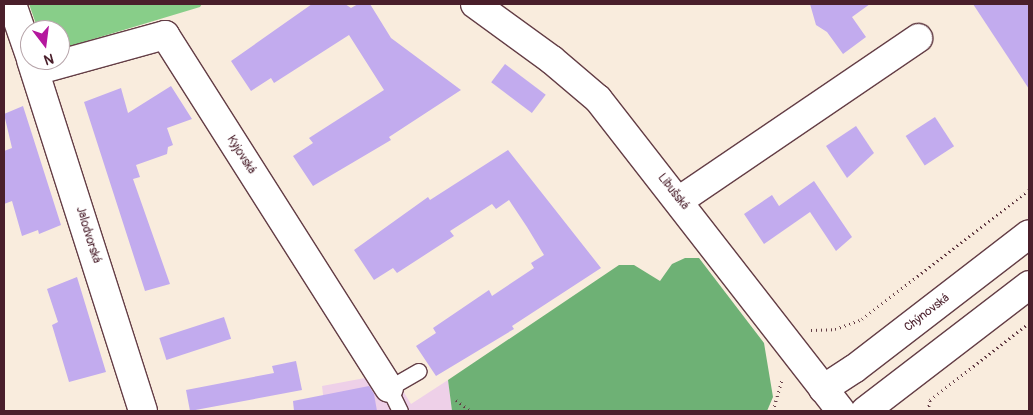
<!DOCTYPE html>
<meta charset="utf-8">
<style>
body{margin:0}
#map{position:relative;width:1033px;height:415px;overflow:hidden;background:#f9ecdd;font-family:Pangolin,sans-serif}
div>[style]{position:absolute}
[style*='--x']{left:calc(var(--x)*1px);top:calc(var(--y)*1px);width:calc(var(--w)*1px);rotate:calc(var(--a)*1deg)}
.built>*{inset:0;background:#eed0e8}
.green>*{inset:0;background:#88ce89}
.forest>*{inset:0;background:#6eb175}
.building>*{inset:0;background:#c2abee;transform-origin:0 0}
.path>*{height:3px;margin-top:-1.5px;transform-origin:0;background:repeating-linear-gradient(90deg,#643e46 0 1px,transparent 0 5px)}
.roads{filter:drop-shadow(1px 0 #643e46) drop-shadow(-1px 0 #643e46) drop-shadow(0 1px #643e46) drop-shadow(0 -1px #643e46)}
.lane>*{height:15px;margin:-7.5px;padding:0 7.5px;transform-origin:7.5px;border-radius:7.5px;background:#fff}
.street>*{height:28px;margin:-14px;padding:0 14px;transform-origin:14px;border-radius:14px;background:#fff}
.secondary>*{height:28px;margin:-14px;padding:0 14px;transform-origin:14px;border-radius:14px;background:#fff}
span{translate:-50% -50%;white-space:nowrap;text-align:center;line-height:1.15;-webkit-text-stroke:4px #fff;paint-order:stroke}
.street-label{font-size:12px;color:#4a1f2b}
.frame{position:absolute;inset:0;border:5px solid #4a1f2b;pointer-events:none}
.north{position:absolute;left:20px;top:20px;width:50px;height:50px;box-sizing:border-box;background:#fff;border:1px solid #b7a5aa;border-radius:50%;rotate:165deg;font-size:14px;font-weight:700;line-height:20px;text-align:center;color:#4a1f2b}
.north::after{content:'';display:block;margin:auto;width:18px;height:22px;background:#b5179e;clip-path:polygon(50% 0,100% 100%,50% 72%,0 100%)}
</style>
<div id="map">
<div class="built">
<div style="clip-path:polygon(392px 373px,411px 404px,448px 380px,452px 411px,325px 411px,322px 386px)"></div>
</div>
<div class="green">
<div style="clip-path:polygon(29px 4px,202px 4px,200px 7px,67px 47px,60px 43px,60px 30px,43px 30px,36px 24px)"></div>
</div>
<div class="forest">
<div style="clip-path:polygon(685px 258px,699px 258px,764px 343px,773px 397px,767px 411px,452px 411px,448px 380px,619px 265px,634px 265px,660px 281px,672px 264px)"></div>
</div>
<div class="building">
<div style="clip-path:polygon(312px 4px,345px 4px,351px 8px,358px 4px,370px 4px,391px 38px,461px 90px,389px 137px,391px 140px,313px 186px,293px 156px,313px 143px,309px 138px,384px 90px,349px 35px,274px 83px,271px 78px,251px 91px,231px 61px)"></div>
<div style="clip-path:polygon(810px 4px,870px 4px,852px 17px,866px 37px,843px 54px,827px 32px,816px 25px)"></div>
<div style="clip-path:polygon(973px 4px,1029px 4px,1029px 89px)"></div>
<div style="left:505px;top:64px;width:51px;height:23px;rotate:37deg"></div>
<div style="clip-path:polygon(171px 86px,192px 119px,167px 128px,173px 145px,168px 147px,167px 154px,136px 165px,140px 177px,133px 179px,170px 284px,145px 291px,84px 102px,121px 88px,128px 113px)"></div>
<div style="clip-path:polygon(23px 106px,61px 225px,39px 234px,38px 230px,22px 236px,12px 201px,4px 204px,4px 151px,12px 148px,4px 114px)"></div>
<div style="left:935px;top:117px;width:35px;height:35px;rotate:57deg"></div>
<div style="clip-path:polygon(856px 126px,874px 153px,847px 178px,826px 146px)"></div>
<div style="clip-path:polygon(508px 150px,601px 268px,512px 326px,514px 329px,436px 376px,416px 346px,436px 333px,433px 328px,489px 290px,492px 296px,534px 268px,531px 263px,544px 255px,527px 227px,509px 200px,496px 209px,492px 204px,450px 231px,454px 236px,397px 273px,393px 268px,374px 280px,354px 250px,428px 197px,430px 200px)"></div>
<div style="clip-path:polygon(814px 181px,852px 237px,836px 251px,810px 212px,764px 244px,744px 214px,772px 195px,779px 206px)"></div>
<div style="clip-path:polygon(77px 277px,106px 372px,69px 382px,52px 325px,58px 322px,47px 289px)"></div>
<div style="left:224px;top:317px;width:23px;height:68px;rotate:72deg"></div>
<div style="clip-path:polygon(296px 361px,302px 390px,190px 411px,186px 390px,274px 373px,272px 366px)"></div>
<div style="clip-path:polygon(369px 386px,374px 394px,377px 411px,294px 411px,293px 401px)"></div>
</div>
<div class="path">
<div style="--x:811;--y:330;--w:24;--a:-2"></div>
<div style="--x:835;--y:329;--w:29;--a:-20"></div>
<div style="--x:862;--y:319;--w:211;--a:-37.7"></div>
<div style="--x:456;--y:400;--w:19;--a:36"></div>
<div style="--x:773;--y:411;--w:33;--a:-74"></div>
<div style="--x:928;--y:411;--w:11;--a:-80"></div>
<div style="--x:930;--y:400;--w:125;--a:-37.9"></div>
</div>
<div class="roads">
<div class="lane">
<div style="--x:400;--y:411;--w:25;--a:-116"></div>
<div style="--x:389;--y:388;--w:34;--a:-30"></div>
</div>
<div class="street">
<div style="--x:35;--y:71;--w:135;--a:-15.5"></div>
<div style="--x:165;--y:35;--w:418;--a:57.6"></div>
<div style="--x:680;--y:200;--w:288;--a:-34.2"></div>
</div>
<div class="secondary">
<div style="--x:12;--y:4;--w:55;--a:70.9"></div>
<div style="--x:475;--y:4;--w:95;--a:36"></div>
<div style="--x:552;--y:60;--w:60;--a:40.3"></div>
<div style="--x:598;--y:99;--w:395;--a:52.1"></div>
<div style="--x:31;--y:60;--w:368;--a:72.3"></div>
<div style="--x:823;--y:389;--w:37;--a:-33"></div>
<div style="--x:854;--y:369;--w:221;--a:-37.6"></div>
<div style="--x:865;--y:411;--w:207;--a:-37.5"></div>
</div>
</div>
<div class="street-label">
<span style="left:241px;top:155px;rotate:58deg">Kyjovská</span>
<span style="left:673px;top:192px;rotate:52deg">Libušská</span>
<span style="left:88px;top:235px;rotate:73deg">Jalodvorská</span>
<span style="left:927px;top:313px;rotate:-38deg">Chýnovská</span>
</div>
<div class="frame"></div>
<div class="north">N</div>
</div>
